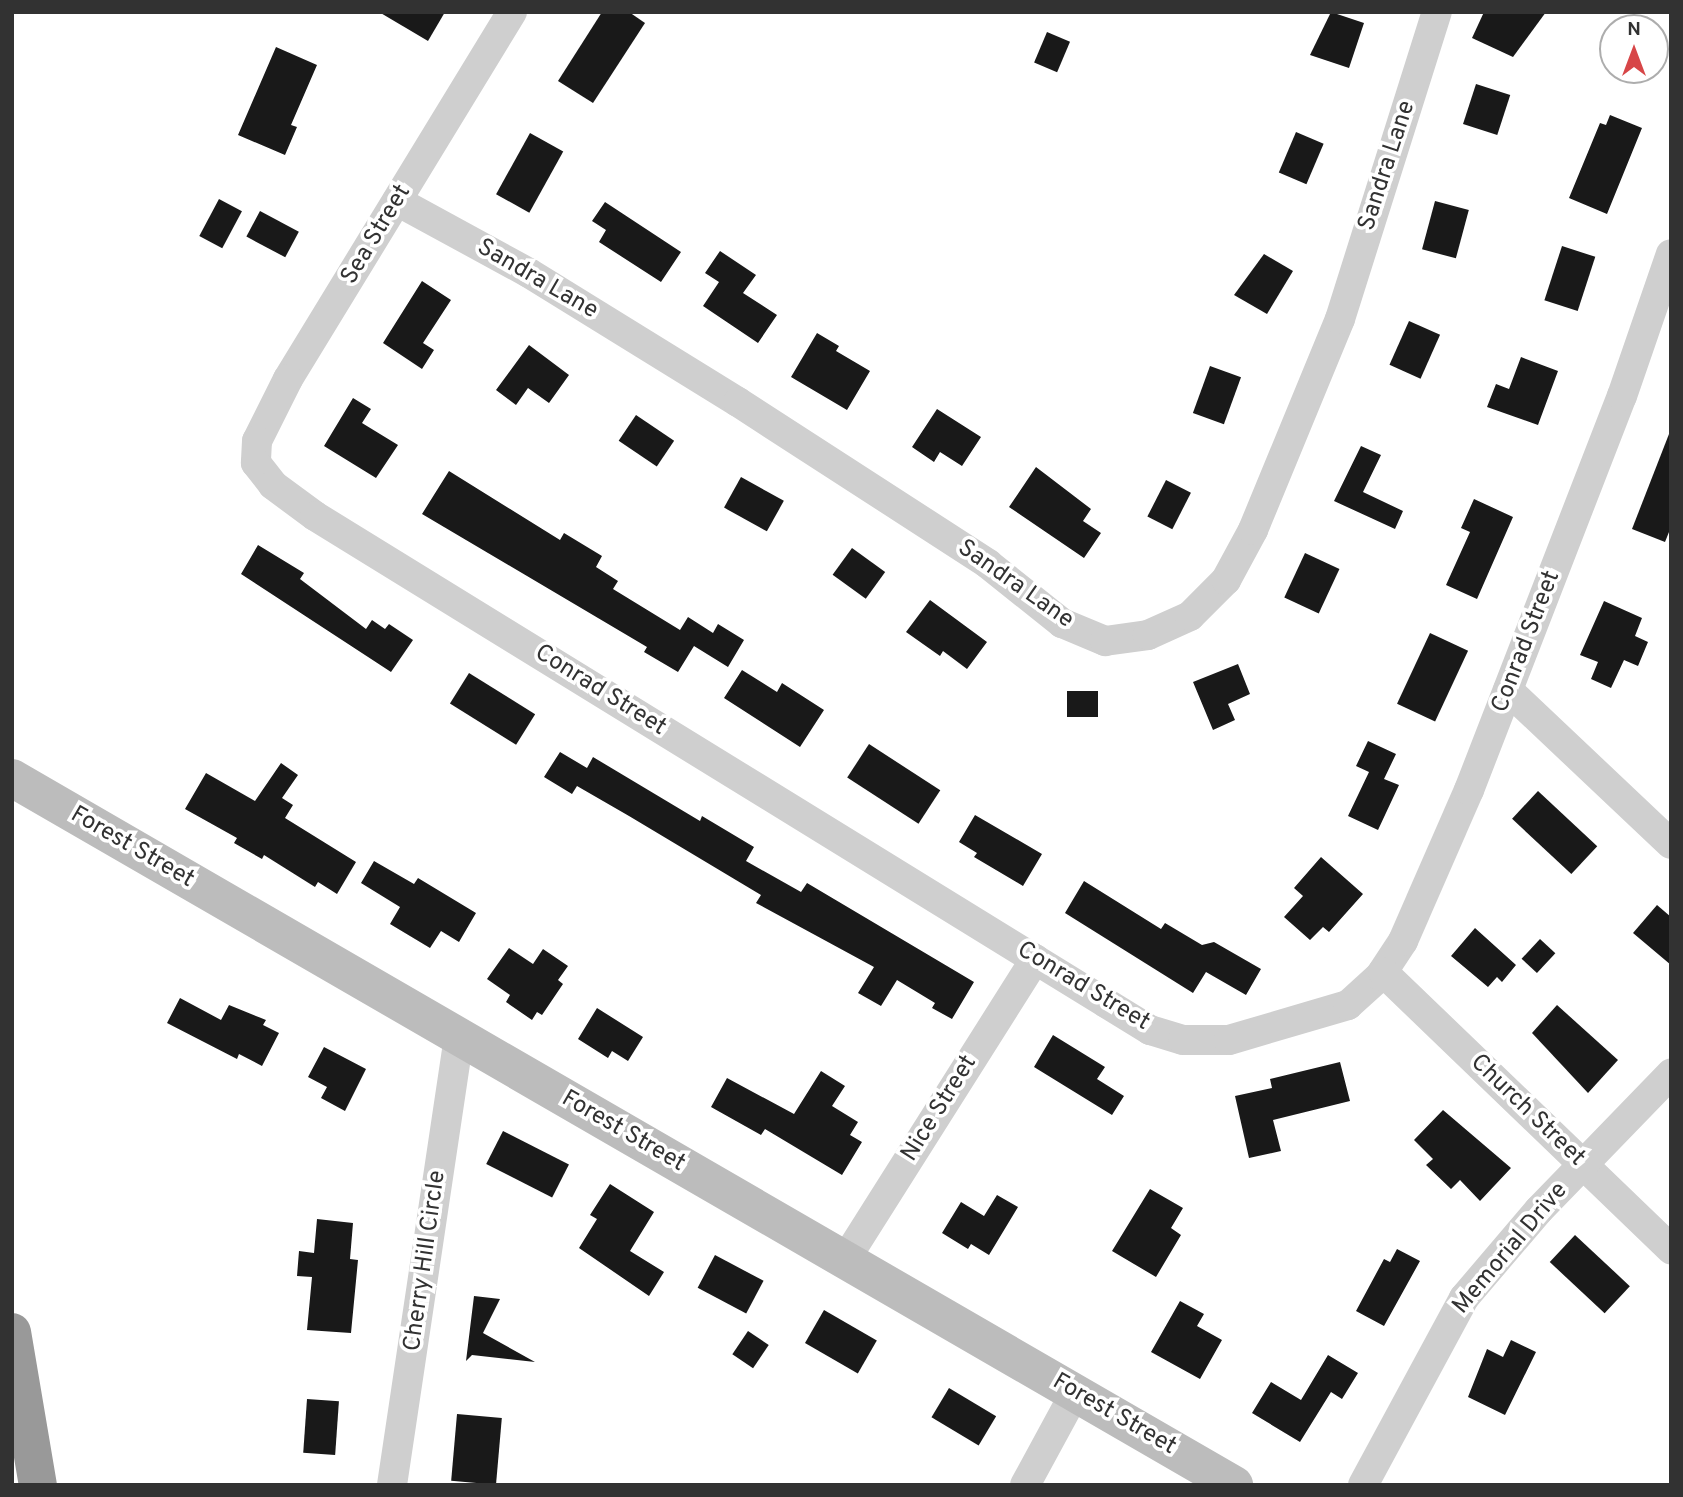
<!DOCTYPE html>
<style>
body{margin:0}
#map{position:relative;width:1683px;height:1497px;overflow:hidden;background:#fff;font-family:Overpass,sans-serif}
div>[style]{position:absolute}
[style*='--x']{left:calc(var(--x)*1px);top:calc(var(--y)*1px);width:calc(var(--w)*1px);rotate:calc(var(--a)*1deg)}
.building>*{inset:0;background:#191919;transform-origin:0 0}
.street>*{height:30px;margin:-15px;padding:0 15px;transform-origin:15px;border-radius:15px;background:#cfcfcf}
.secondary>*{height:38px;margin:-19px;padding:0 19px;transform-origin:19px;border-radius:19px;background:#bcbcbc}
.highway>*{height:38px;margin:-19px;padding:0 19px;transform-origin:19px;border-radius:19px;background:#999}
span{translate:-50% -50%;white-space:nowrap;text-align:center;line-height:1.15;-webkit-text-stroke:7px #fff;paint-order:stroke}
.street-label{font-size:24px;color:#323232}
.frame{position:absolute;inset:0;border:14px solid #323232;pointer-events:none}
.north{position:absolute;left:1599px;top:14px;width:70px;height:70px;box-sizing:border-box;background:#fff;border:2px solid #adadad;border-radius:50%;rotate:0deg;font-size:19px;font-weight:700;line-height:28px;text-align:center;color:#323232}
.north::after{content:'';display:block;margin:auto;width:24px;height:32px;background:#d74648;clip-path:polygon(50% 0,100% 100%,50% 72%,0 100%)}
</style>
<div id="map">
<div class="building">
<div style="clip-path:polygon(379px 12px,445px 12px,428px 41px)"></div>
<div style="clip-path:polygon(602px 12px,629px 12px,645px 23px,593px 103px,558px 81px)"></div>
<div style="clip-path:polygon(1331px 12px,1364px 23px,1349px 68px,1310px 55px)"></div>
<div style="clip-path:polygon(1484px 12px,1546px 12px,1513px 57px,1472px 38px)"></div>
<div style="left:1047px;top:32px;width:25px;height:33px;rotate:23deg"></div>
<div style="clip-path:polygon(276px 47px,317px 65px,291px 125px,297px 127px,285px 155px,238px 135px)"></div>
<div style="left:1476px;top:84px;width:36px;height:42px;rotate:18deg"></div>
<div style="clip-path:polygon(1610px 115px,1642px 128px,1607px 214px,1569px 198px,1600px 123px,1606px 125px)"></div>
<div style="left:1296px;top:132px;width:30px;height:44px;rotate:23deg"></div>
<div style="left:530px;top:133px;width:38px;height:70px;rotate:29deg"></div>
<div style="left:219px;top:199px;width:26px;height:42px;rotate:28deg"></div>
<div style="left:1435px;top:201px;width:35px;height:50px;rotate:15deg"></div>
<div style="clip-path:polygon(605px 202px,681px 252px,661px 282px,599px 242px,606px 230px,592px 221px)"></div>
<div style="left:260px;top:211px;width:44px;height:29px;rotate:28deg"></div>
<div style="left:1562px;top:246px;width:35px;height:57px;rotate:18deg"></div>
<div style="clip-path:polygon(720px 251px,756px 275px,743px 293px,777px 315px,758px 343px,703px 306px,719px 282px,705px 273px)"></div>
<div style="clip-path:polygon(1264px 254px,1293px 271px,1267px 314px,1234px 295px)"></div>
<div style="clip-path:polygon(422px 281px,451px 300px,423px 343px,434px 350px,422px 369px,383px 343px)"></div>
<div style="left:1409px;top:321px;width:34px;height:48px;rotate:24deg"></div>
<div style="clip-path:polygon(817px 333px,839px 346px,836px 351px,870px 371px,847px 410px,791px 377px)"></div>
<div style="clip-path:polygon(529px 345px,569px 375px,549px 403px,528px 388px,516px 405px,496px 390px)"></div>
<div style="clip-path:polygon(1521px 357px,1558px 371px,1538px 425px,1487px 407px,1496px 384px,1509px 389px)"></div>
<div style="left:1210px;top:366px;width:33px;height:50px;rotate:20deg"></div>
<div style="clip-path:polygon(353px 398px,371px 409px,362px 423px,398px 445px,376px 478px,324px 446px)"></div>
<div style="clip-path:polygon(937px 409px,981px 437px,962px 466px,940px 452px,934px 462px,912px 447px)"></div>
<div style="left:636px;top:415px;width:46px;height:31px;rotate:34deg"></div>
<div style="clip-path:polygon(1669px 434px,1671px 527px,1665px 542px,1632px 529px)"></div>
<div style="clip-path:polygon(1361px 446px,1381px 455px,1363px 492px,1403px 511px,1395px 529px,1334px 501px)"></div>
<div style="clip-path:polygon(1036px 467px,1091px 509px,1083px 521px,1101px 533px,1084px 558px,1009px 507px)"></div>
<div style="clip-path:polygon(449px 471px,560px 540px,564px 533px,602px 556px,596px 567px,618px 581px,613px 589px,680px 630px,688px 617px,713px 633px,718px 624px,744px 640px,728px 667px,694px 646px,678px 672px,644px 652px,647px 647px,422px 514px)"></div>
<div style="left:741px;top:477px;width:49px;height:35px;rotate:29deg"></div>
<div style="left:1166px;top:480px;width:28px;height:41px;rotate:27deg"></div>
<div style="clip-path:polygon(1474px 499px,1513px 517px,1477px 599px,1446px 585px,1470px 532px,1461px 528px)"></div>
<div style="clip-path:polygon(258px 545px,304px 573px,300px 579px,366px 629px,372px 620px,385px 629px,389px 624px,413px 640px,391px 672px,241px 574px)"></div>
<div style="left:852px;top:548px;width:41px;height:33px;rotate:36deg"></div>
<div style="left:1305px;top:553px;width:38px;height:49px;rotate:25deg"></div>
<div style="clip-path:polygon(930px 600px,987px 642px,967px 669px,943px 651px,940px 656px,906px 632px)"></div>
<div style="clip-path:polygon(1604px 601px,1642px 618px,1635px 636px,1648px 642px,1638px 666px,1624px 660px,1611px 688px,1591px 679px,1598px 662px,1580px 655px)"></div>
<div style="left:1430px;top:633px;width:42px;height:78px;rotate:25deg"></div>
<div style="clip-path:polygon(1238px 664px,1250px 694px,1228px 704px,1235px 720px,1213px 730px,1193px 682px)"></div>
<div style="clip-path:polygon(742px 670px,777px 692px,782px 683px,824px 710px,800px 747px,724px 698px)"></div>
<div style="left:469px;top:673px;width:78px;height:36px;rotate:32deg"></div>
<div style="left:1067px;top:691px;width:31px;height:26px"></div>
<div style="clip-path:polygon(1368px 741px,1396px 754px,1384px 779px,1399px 785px,1378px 830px,1348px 816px,1369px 772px,1356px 766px)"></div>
<div style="left:869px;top:744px;width:85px;height:40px;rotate:33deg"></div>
<div style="clip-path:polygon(560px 752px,587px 768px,593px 757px,700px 821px,702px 816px,754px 847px,746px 861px,801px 892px,807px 883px,974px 982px,952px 1019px,932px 1008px,935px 1003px,897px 980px,881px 1006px,858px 993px,874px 967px,756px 903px,761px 895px,629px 816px,577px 786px,572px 794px,544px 777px)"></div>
<div style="clip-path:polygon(281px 763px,298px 775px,282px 798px,293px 805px,285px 818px,356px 862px,337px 894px,318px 882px,315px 887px,264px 855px,262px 859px,234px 843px,237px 838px,185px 809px,206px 773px,255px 801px)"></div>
<div style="left:1538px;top:791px;width:81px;height:38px;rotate:43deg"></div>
<div style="clip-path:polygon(975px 815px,1042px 854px,1023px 886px,974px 857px,977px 853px,959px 842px)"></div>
<div style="clip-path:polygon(1321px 857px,1363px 894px,1329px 932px,1323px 927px,1310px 940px,1284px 917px,1303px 896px,1294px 888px)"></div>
<div style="clip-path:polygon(374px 861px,414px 884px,418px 878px,476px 913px,459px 942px,441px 931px,430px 948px,390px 924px,400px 907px,361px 883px)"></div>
<div style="clip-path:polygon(1084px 881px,1161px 929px,1165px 923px,1202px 945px,1214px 942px,1261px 969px,1246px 995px,1206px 972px,1193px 993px,1065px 913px)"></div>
<div style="clip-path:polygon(1657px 905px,1671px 917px,1671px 965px,1633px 933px)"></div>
<div style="clip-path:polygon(1475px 928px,1516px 965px,1502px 982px,1497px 977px,1488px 987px,1451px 956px)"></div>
<div style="left:1540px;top:939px;width:21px;height:27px;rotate:43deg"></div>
<div style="clip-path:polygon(509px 948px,533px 964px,543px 949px,568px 966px,558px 980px,563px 984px,542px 1015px,537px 1012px,532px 1020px,506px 1002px,510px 995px,487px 979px)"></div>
<div style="clip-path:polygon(180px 998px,221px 1020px,229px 1005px,266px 1020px,263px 1025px,279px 1033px,262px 1066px,239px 1054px,237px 1059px,167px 1023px)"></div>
<div style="clip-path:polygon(1557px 1005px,1618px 1060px,1588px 1093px,1532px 1033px)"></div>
<div style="clip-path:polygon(597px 1008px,643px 1037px,628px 1061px,612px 1051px,608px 1058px,578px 1039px)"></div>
<div style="clip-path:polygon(1053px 1035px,1105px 1067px,1097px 1079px,1124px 1096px,1112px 1115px,1034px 1067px)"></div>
<div style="clip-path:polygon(324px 1047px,366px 1069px,345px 1111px,321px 1098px,327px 1087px,308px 1077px)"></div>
<div style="clip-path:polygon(1340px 1062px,1350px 1101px,1273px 1120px,1281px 1151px,1249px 1158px,1235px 1096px,1272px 1088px,1270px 1079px)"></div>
<div style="clip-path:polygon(821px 1071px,845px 1086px,832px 1106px,858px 1122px,850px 1135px,862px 1142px,842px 1175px,765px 1129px,761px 1135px,711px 1107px,727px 1078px,794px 1114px)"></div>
<div style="clip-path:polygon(1443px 1110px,1511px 1168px,1480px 1201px,1460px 1180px,1451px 1189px,1426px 1165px,1433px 1159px,1414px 1140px)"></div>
<div style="left:503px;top:1131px;width:74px;height:37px;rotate:27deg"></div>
<div style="clip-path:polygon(610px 1184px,654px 1212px,630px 1251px,664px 1272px,649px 1296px,579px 1248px,597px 1219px,590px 1215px)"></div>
<div style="clip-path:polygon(1150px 1189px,1183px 1208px,1171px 1228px,1181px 1235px,1156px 1277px,1112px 1251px)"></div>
<div style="clip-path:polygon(997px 1195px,1018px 1207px,989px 1255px,971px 1244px,968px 1249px,942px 1233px,961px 1202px,984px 1216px)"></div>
<div style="clip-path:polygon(317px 1219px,353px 1223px,350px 1259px,358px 1260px,351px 1333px,307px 1330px,312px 1277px,297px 1276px,299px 1251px,314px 1253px)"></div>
<div style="left:1575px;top:1235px;width:75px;height:37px;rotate:43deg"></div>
<div style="clip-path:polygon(1397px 1249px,1420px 1261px,1384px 1326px,1356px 1311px,1384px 1259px,1390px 1262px)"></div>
<div style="left:715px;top:1255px;width:55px;height:37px;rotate:28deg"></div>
<div style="clip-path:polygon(474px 1296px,500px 1299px,483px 1333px,535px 1362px,472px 1355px,466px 1361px)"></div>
<div style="clip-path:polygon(1180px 1301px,1204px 1314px,1197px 1326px,1222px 1340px,1200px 1379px,1151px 1352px)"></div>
<div style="left:824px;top:1310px;width:61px;height:38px;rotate:30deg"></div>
<div style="left:748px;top:1331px;width:25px;height:28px;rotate:34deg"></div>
<div style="clip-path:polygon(1511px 1340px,1536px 1352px,1505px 1415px,1468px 1397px,1487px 1349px,1503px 1357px)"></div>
<div style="clip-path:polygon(1328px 1355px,1358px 1373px,1342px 1399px,1331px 1392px,1300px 1442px,1252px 1413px,1271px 1382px,1301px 1400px)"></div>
<div style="left:949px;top:1388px;width:55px;height:34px;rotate:31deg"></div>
<div style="left:307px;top:1399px;width:32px;height:54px;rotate:4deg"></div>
<div style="left:457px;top:1414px;width:45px;height:67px;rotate:5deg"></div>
</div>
<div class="street">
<div style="--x:512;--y:12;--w:430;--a:121.4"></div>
<div style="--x:288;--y:379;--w:69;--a:116.6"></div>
<div style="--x:257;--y:441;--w:22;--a:93"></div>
<div style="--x:256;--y:463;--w:28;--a:52"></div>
<div style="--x:273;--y:485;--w:52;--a:36.4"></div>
<div style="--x:315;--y:516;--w:929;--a:31.62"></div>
<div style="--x:1106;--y:1003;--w:52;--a:31.5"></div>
<div style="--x:1150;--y:1030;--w:34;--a:17"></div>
<div style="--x:1183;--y:1040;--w:46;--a:0"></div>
<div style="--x:1229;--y:1040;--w:124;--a:-16.4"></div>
<div style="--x:1348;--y:1005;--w:43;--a:-42.2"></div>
<div style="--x:1380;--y:976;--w:42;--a:-56.7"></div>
<div style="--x:1403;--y:941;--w:165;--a:-66.4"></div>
<div style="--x:1469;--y:790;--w:423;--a:-68.8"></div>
<div style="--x:1622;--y:396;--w:150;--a:-71"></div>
<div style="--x:397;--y:201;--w:150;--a:28.6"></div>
<div style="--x:529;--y:273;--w:246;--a:31.7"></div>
<div style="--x:738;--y:402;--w:298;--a:32.9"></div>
<div style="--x:988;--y:564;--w:95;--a:38.6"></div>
<div style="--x:1062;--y:623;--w:47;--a:22.7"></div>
<div style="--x:1105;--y:641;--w:43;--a:-7.9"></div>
<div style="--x:1148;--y:635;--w:46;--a:-24.3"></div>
<div style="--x:1190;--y:616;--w:51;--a:-45"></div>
<div style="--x:1226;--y:580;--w:57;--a:-61.6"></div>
<div style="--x:1253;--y:530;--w:228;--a:-67.6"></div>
<div style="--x:1340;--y:319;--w:322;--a:-72.5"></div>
<div style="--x:1508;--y:690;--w:224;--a:43.4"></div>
<div style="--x:1383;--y:972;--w:400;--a:43.9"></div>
<div style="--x:845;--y:1260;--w:356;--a:-57.7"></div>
<div style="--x:392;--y:1485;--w:453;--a:-81.5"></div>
<div style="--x:1025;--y:1485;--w:105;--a:-61.5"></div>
<div style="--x:1363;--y:1485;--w:213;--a:-61.6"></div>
<div style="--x:1464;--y:1298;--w:116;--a:-49.6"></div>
<div style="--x:1539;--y:1210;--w:190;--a:-45.9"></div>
</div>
<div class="secondary">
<div style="--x:12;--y:778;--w:1412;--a:30.05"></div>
</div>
<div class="highway">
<div style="--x:12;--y:1332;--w:155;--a:80.4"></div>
</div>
<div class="street-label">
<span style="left:1388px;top:166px;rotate:-72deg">Sandra Lane</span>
<span style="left:377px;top:235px;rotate:-59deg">Sea Street</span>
<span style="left:537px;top:280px;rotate:30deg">Sandra Lane</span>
<span style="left:1015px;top:585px;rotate:35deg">Sandra Lane</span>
<span style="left:1527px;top:642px;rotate:-69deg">Conrad Street</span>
<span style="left:600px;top:691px;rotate:32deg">Conrad Street</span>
<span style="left:132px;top:848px;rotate:30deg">Forest Street</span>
<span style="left:1083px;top:987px;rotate:31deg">Conrad Street</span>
<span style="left:940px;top:1109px;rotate:-58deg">Nice Street</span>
<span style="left:1527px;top:1111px;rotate:44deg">Church Street</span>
<span style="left:623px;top:1132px;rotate:30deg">Forest Street</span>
<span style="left:1511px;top:1249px;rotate:-50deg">Memorial Drive</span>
<span style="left:426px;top:1261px;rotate:-82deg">Cherry Hill Circle</span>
<span style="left:1114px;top:1415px;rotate:30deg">Forest Street</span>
</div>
<div class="frame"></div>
<div class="north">N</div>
</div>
